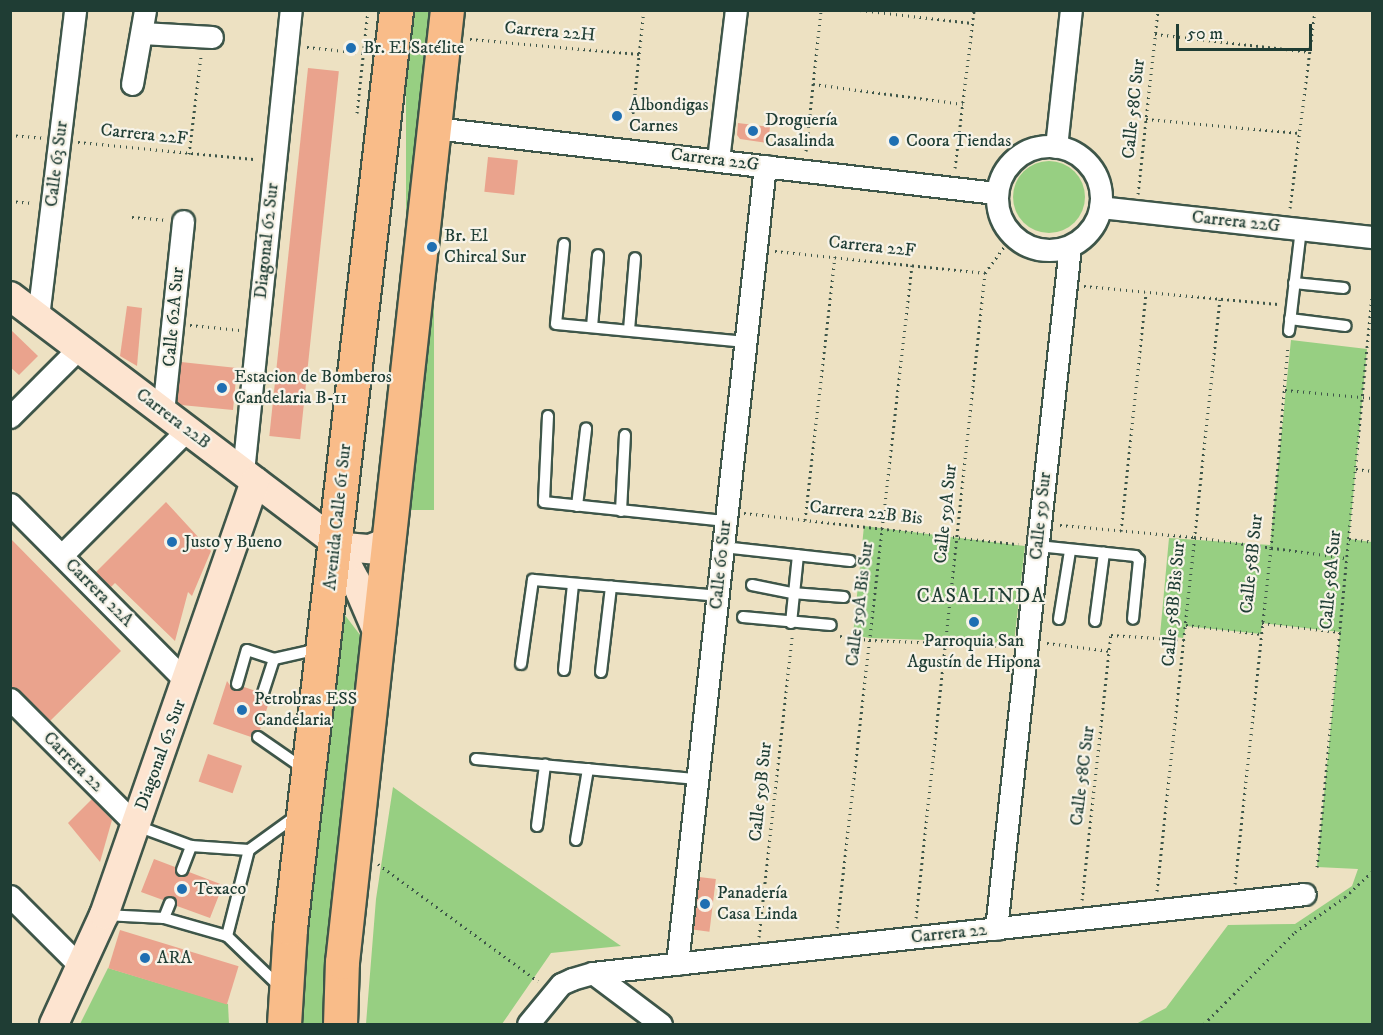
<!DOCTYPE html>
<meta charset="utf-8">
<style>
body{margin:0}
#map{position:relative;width:1383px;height:1035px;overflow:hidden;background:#ede1c2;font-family:"IM FELL DW Pica",serif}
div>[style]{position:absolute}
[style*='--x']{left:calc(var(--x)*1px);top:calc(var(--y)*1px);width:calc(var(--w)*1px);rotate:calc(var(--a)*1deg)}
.green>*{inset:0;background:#97cf82;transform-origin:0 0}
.round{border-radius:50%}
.building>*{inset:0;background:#eaa38d;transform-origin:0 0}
.path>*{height:3px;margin-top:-1.5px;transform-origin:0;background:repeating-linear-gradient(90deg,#3e5649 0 1.5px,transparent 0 6px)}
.roads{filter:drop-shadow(2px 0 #3e5649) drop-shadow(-2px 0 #3e5649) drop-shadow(0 2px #3e5649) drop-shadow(0 -2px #3e5649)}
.lane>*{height:10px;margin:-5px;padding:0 5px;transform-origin:5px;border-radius:5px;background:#fff}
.street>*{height:21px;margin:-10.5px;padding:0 10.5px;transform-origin:10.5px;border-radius:10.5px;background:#fff}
.street>.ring{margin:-10.5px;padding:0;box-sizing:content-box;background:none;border:21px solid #fff;border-radius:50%}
.secondary>*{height:28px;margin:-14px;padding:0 14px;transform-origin:14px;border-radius:14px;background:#fde4d0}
.primary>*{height:33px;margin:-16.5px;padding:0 16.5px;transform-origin:16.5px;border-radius:16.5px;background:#f9bc89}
.dots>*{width:16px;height:16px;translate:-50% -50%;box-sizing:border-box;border:3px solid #f7f3e8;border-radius:50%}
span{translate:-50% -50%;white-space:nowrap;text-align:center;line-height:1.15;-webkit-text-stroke:4.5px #f7f3e8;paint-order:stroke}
.street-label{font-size:18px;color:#1f3d34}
.poi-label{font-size:18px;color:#1f3d34}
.left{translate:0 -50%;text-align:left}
.neighbourhood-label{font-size:20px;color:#1f3d34;letter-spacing:1.5px}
.frame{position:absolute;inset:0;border:12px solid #1f3d34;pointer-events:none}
.scale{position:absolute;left:1176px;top:24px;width:136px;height:27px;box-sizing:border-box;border:3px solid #1f3d34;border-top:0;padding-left:8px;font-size:18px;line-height:21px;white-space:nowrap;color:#1f3d34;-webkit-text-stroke:4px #f7f3e8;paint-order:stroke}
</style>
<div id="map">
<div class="green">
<div style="left:406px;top:11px;width:28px;height:499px"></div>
<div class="round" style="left:1013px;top:161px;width:72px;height:72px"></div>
<div style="clip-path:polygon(1291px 340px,1367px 349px,1349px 539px,1372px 542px,1372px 1024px,1136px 1024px,1166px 1008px,1228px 925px,1295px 924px,1352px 886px,1358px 869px,1317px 867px,1340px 632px,1262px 623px,1261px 634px,1186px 626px,1183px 638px,1160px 635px,1169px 538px,1270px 545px)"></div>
<div style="clip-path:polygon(864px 526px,1025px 546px,1014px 643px,870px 638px,853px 635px)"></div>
<div style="clip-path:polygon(341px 610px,367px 644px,328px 1024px,300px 1024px,303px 947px)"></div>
<div style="clip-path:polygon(393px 787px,418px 805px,621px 946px,551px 953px,502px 1024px,366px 1024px,376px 899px)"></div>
<div style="clip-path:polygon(108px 968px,228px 1004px,229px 1024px,80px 1024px)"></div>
</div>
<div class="building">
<div style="left:308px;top:68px;width:31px;height:370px;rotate:6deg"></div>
<div style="clip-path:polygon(738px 123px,770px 127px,768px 143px,740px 139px,737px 135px)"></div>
<div style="left:488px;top:157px;width:30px;height:35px;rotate:6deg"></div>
<div style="clip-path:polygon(127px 306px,142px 308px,137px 366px,120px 356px)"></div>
<div style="clip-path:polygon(10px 329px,38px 356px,19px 375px,10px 367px)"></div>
<div style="clip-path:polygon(181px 362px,237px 368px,233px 410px,181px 405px,177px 402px)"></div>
<div style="clip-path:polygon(166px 502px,211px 551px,192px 596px,188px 592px,175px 641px,115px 583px,111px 587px,96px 572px)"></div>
<div style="clip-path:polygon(10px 538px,121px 651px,50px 721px,19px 690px,10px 687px)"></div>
<div style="clip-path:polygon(227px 681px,234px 691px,239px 691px,244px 687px,256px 691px,260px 700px,271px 696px,260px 730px,254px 731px,251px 737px,213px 724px)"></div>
<div style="left:208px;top:754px;width:36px;height:29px;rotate:19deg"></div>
<div style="clip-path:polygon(92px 799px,112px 820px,100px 862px,68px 823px)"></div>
<div style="clip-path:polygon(154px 859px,175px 867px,179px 877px,184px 877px,189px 872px,223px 885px,210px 918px,177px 906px,176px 899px,172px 896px,163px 900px,141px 892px)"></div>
<div style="left:699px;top:877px;width:17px;height:53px;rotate:7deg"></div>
<div style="left:120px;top:930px;width:124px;height:40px;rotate:17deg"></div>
</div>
<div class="path">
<div style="--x:860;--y:10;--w:113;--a:6.6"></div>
<div style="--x:1155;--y:34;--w:156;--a:6.6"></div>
<div style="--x:470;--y:39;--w:170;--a:5.1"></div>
<div style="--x:307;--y:47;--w:56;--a:6.1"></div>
<div style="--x:813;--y:84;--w:151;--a:7.6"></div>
<div style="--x:357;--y:113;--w:104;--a:-83.9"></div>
<div style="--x:1146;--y:119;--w:155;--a:5.2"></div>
<div style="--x:631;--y:131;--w:122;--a:-83.9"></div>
<div style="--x:10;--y:135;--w:32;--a:5"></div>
<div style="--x:78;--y:142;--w:179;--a:5.5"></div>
<div style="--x:806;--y:151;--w:142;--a:-83.9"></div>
<div style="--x:189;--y:154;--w:99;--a:-83"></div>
<div style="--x:955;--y:168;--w:159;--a:-83.1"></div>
<div style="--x:1138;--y:194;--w:185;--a:-83.8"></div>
<div style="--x:10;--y:201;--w:22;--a:5"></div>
<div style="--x:1290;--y:208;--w:200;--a:-82.8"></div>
<div style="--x:132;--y:217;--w:34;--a:5"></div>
<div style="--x:775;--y:251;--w:211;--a:6"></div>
<div style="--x:985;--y:273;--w:46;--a:-53.9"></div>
<div style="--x:1084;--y:286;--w:195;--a:5.3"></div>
<div style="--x:190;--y:325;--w:50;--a:5.7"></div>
<div style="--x:1285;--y:390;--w:87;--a:5.3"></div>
<div style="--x:1356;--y:469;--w:16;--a:7"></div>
<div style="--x:744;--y:513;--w:276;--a:6.5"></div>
<div style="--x:805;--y:520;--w:265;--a:-83.5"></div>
<div style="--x:1060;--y:525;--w:135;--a:5.1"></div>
<div style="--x:1194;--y:537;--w:154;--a:7.8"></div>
<div style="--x:1121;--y:531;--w:240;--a:-84"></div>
<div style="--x:1349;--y:539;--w:23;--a:7"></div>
<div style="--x:1262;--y:623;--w:79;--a:6.6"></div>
<div style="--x:1186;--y:625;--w:76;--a:6.8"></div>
<div style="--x:840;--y:636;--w:29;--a:8"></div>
<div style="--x:869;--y:640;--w:138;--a:2.5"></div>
<div style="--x:1047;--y:643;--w:64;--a:7.1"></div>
<div style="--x:378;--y:864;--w:198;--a:36.2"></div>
<div style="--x:1317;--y:867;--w:574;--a:-84.5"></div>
<div style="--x:1235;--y:884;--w:338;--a:-83.9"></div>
<div style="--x:1271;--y:548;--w:204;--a:-85.2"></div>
<div style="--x:1157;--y:891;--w:595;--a:-83.93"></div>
<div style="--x:1082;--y:900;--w:267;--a:-83.8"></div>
<div style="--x:1111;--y:635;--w:74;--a:3.9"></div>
<div style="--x:916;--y:918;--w:649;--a:-83.89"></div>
<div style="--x:837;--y:928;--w:667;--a:-83.55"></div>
<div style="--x:759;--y:937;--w:303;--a:-83.7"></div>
<div style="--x:1204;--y:1024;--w:129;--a:-45.3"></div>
<div style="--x:1295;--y:932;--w:61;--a:-35"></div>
<div style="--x:1345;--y:897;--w:37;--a:-43"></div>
</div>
<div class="roads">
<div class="lane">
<div style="--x:564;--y:244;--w:80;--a:95.7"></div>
<div style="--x:556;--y:324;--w:191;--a:5.4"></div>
<div style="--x:1294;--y:283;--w:50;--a:5.7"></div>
<div style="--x:1290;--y:319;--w:56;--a:7.1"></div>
<div style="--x:592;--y:327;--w:72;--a:-85.2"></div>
<div style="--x:629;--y:330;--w:72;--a:-85.2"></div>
<div style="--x:1289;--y:331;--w:103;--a:-83.3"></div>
<div style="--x:548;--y:416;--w:86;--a:92.7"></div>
<div style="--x:544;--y:502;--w:183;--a:6"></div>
<div style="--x:577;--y:506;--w:78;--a:-83.3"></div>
<div style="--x:621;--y:511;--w:76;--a:-87"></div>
<div style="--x:1038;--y:546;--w:98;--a:5.9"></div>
<div style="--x:1135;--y:556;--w:6;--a:45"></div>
<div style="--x:1139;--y:560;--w:59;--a:95.8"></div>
<div style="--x:723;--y:547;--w:128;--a:6.3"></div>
<div style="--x:752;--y:585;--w:41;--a:11.3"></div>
<div style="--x:792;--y:593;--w:52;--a:4.4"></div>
<div style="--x:743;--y:617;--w:88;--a:5.2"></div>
<div style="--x:1059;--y:619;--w:69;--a:-80.8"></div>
<div style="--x:1095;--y:621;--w:69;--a:-82.5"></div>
<div style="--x:791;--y:623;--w:68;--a:-84.1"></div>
<div style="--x:274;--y:659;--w:45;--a:-12.8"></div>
<div style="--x:521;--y:664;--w:85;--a:-81.9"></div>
<div style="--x:533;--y:580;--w:186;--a:4.9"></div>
<div style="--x:564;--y:670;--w:86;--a:-84"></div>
<div style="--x:601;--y:672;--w:86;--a:-83.3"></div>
<div style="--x:237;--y:684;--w:35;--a:-74"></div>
<div style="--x:247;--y:650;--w:28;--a:18"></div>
<div style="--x:274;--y:659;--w:36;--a:108"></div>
<div style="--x:258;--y:737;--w:56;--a:34.8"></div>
<div style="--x:476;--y:759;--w:222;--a:5.2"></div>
<div style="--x:137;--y:826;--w:58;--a:20.3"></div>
<div style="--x:191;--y:846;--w:58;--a:3.9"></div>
<div style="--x:249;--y:850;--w:58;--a:-35.9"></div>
<div style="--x:537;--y:826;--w:62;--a:-82.5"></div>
<div style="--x:576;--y:840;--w:72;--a:-80.4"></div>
<div style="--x:182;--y:870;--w:26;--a:-69"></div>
<div style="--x:104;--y:915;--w:60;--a:2.9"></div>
<div style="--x:164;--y:918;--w:66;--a:15.9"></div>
<div style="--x:227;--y:936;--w:72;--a:43.9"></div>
<div style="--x:164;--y:918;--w:16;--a:-68"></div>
<div style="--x:227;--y:936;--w:89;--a:-75.7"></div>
</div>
<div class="street">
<div style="--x:142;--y:33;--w:70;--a:3.3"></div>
<div style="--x:132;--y:84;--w:75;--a:-80"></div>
<div style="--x:434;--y:128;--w:566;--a:6.6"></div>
<div class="ring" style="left:997px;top:146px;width:83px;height:83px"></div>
<div style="--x:1056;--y:147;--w:138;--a:-83.8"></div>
<div style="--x:718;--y:160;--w:151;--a:-83.2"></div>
<div style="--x:1100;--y:207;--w:274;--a:6.3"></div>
<div style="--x:38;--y:317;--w:309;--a:-83.1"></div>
<div style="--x:163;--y:412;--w:192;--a:-84"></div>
<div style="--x:10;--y:417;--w:98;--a:-45"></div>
<div style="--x:243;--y:472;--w:464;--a:-84.1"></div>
<div style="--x:10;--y:504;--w:251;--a:45.2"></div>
<div style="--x:62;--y:555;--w:177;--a:-45"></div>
<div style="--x:10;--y:699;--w:178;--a:45"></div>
<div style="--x:10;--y:896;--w:102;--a:45"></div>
<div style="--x:996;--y:929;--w:686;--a:-83.81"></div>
<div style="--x:677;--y:964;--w:803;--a:-83.71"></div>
<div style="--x:593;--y:973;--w:85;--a:36.9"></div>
<div style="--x:528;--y:1024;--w:52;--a:-50.5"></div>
<div style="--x:561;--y:984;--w:12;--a:-24"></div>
<div style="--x:572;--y:979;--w:22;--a:-16"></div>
<div style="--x:593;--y:973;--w:716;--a:-6.33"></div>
</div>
<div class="secondary">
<div style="--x:10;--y:296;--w:408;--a:37.1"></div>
<div style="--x:335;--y:542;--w:11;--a:27"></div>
<div style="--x:345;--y:547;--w:25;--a:5"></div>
<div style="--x:370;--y:549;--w:22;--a:-22"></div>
<div style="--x:335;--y:542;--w:45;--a:62.3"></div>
<div style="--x:356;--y:582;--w:61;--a:66.8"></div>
<div style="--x:54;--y:1024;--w:120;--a:-65.4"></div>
<div style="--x:104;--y:915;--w:459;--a:-70.8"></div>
</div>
<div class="primary">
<div style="--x:284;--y:1024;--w:96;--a:-86.4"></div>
<div style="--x:290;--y:928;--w:924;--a:-83.41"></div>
<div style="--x:340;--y:1024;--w:62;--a:-88.2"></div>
<div style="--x:342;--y:962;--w:958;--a:-83.71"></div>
</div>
</div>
<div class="dots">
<div style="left:351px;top:48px;background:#1f6fb2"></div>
<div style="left:617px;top:116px;background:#1f6fb2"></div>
<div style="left:753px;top:131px;background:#1f6fb2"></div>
<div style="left:894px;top:141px;background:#1f6fb2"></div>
<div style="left:432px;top:247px;background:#1f6fb2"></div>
<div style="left:222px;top:388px;background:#1f6fb2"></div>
<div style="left:172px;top:542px;background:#1f6fb2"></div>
<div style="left:974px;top:622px;background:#1f6fb2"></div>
<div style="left:242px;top:710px;background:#1f6fb2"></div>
<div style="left:182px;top:889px;background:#1f6fb2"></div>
<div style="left:705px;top:904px;background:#1f6fb2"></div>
<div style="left:145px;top:958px;background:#1f6fb2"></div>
</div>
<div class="street-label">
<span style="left:550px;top:32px;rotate:5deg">Carrera 22H</span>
<span style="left:1134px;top:109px;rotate:-84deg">Calle 58C Sur</span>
<span style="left:144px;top:135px;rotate:6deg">Carrera 22F</span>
<span style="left:715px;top:160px;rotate:7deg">Carrera 22G</span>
<span style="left:57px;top:164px;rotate:-83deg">Calle 63 Sur</span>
<span style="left:1236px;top:222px;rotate:6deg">Carrera 22G</span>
<span style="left:267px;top:241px;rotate:-84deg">Diagonal 62 Sur</span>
<span style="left:872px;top:247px;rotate:6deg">Carrera 22F</span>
<span style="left:174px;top:317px;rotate:-85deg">Calle 62A Sur</span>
<span style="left:173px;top:419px;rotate:37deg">Carrera 22B</span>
<span style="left:866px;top:513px;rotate:6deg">Carrera 22B Bis</span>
<span style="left:946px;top:514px;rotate:-84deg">Calle 59A Sur</span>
<span style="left:1041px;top:516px;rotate:-84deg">Calle 59 Sur</span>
<span style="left:338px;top:517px;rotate:-84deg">Avenida Calle 61 Sur</span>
<span style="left:1252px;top:564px;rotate:-84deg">Calle 58B Sur</span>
<span style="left:721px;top:565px;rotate:-84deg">Calle 60 Sur</span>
<span style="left:1331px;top:580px;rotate:-85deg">Calle 58A Sur</span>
<span style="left:99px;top:593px;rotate:45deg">Carrera 22A</span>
<span style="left:860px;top:604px;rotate:-83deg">Calle 59A Bis Sur</span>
<span style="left:1174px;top:604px;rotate:-85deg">Calle 58B Bis Sur</span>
<span style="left:161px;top:755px;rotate:-70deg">Diagonal 62 Sur</span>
<span style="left:73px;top:762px;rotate:45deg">Carrera 22</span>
<span style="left:1083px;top:776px;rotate:-83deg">Calle 58C Sur</span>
<span style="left:761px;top:792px;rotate:-84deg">Calle 59B Sur</span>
<span style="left:949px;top:934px;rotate:-6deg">Carrera 22</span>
</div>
<div class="poi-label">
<span class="left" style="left:363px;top:48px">Br. El Satélite</span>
<span class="left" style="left:629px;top:116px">Albondigas<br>Carnes</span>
<span class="left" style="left:765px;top:131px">Droguería<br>Casalinda</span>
<span class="left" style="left:906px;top:141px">Coora Tiendas</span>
<span class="left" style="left:444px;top:247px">Br. El<br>Chircal Sur</span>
<span class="left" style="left:234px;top:388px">Estacion de Bomberos<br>Candelaria B-11</span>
<span class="left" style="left:184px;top:542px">Justo y Bueno</span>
<span style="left:974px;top:652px">Parroquia San<br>Agustín de Hipona</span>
<span class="left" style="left:254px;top:710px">Petrobras ESS<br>Candelaria</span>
<span class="left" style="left:194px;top:889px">Texaco</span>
<span class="left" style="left:717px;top:904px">Panadería<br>Casa Linda</span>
<span class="left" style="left:157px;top:958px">ARA</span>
</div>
<div class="neighbourhood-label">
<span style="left:981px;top:596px">CASALINDA</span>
</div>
<div class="frame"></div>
<div class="scale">50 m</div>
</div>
